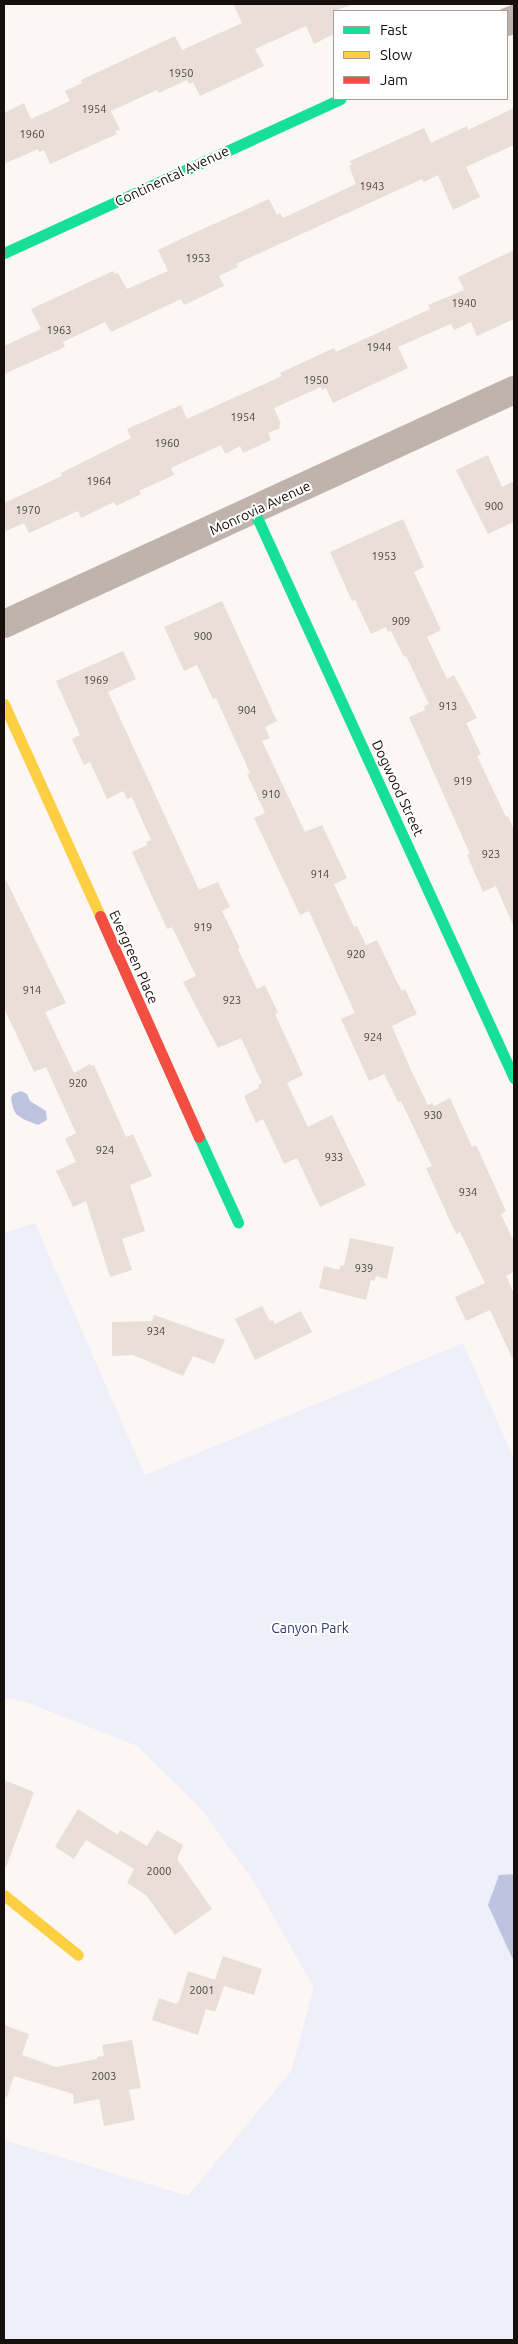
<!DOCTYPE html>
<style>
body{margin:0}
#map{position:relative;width:518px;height:2344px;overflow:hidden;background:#fcf7f4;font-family:Ubuntu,sans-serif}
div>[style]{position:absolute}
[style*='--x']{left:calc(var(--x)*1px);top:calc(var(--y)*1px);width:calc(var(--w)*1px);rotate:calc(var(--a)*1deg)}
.green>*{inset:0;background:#eeeff8}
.water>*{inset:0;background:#bec3e0}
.building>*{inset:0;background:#e9ded8}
.street>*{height:28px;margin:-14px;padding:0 14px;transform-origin:14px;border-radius:14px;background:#bfb3ac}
.fast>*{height:11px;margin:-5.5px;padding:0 5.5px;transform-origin:5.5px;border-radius:5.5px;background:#16e098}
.slow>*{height:11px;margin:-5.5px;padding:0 5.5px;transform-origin:5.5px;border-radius:5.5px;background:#ffcf43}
.jam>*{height:11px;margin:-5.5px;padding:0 5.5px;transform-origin:5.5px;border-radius:5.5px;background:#f24e42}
span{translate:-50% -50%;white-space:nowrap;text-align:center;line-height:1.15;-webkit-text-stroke:4px #fff;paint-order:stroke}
.number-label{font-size:11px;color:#4c443f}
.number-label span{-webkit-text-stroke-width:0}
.street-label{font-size:14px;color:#160f0b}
.park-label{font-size:14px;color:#2f376d}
.frame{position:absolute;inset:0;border:5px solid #160f0b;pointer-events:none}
.legend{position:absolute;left:333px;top:10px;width:175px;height:90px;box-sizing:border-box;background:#fff;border:1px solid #a29f9d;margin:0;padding:6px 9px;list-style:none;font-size:15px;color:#160f0b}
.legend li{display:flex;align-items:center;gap:10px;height:25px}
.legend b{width:25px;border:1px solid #a29f9d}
</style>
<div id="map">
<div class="green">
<div style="clip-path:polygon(35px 1223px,145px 1475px,463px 1343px,514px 1459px,514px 2340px,4px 2340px,4px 2140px,188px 2196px,291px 2071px,314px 1988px,254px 1882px,202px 1810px,137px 1746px,26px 1702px,4px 1697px,4px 1233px)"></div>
</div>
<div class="water">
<div style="clip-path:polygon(21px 1091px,27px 1094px,30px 1101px,46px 1111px,47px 1120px,38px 1125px,23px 1119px,16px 1114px,13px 1108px,11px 1098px,13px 1094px)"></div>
<div style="clip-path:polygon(514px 1874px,514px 1962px,488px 1905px,499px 1875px)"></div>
</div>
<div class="building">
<div style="clip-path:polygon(233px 4px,354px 4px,334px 11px,334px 34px,314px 44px,306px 26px,255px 49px,264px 66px,200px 96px,193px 82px,189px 84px,187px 80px,159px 93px,157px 90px,111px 111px,120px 130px,115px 131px,117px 134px,50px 164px,44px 150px,39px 152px,38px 149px,4px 164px,4px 113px,24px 103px,31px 119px,70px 101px,65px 91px,82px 83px,81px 80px,175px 36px,182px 50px,242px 23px)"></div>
<div style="clip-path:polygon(514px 108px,514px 145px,466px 167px,480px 197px,453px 210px,438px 175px,424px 182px,422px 179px,236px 264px,238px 267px,219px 276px,224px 286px,184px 305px,181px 299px,111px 332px,105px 322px,63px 342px,65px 347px,4px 374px,4px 346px,41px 329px,31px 309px,113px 271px,115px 274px,118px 273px,127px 289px,168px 271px,158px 250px,185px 237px,269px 199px,277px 215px,280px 213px,283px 218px,356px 184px,349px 166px,352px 165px,350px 161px,424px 128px,431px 143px,467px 126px,468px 130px)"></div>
<div style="clip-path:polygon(514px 250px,514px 319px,477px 336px,471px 322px,454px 330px,451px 324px,439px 329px,398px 347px,408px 368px,333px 403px,326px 388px,322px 390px,321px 387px,274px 408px,281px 424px,279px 425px,280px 428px,268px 433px,271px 440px,243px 453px,240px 446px,225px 454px,221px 445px,171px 468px,174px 475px,139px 491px,141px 494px,116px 506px,114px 502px,81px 518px,78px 511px,29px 533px,24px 523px,4px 532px,4px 503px,62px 476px,61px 473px,131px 438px,127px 429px,181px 405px,187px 419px,282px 376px,280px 373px,334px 348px,336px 352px,430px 309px,428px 305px,464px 290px,458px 277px)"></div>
<div style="clip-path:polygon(488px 455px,502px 487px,514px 481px,514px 522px,488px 534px,456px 470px)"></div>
<div style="clip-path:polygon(403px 519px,424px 567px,414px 572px,441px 630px,427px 637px,447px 679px,454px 675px,477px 718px,466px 723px,481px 754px,477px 756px,506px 817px,508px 816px,514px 829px,514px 927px,496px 886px,483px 892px,467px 855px,470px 854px,409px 717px,425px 710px,424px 706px,429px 704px,406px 656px,404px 657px,391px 631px,388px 632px,386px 627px,371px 634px,355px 600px,352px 601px,330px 552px)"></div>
<div style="clip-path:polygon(222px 601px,277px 721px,265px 727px,270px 738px,262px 741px,305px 832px,322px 825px,347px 878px,334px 884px,354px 927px,357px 926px,366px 945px,377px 940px,397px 982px,402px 991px,405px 989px,417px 1014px,392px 1026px,410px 1068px,428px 1105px,432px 1103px,434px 1106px,450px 1098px,472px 1147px,476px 1145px,506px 1211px,501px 1214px,514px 1242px,514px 1272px,506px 1276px,514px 1293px,514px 1362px,490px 1310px,466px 1321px,455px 1297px,485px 1283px,460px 1232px,456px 1234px,426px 1168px,432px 1166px,401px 1101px,398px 1102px,384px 1074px,369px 1081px,341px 1019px,355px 1013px,309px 911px,300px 915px,254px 818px,265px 813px,247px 774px,250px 773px,216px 698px,213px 699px,197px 665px,184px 671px,164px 627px)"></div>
<div style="clip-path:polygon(123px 651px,136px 679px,108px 692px,199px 890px,218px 882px,230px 907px,222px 911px,240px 948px,238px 949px,257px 989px,265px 985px,278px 1013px,275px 1014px,303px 1075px,287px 1083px,308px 1127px,332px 1115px,366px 1185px,320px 1207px,297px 1158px,284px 1164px,263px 1119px,256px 1123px,244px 1096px,259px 1088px,258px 1085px,262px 1083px,241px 1038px,218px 1048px,183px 982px,196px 976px,172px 927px,167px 929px,132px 852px,147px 845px,146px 842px,151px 840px,132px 797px,127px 799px,123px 791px,107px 799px,90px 762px,84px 765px,72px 739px,80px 735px,56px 681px)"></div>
<div style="clip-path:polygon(4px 876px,66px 1003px,45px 1012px,74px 1073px,90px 1064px,91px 1066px,94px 1065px,126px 1137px,133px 1134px,152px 1176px,130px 1185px,145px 1231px,122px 1239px,132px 1270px,110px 1277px,86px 1201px,73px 1207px,56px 1171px,76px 1162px,65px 1139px,76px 1133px,46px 1067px,34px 1072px,4px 1008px)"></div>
<div style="clip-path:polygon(350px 1238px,394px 1247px,387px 1279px,376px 1276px,374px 1281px,371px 1280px,366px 1300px,319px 1288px,324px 1266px,339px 1270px,341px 1265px,344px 1266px)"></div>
<div style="clip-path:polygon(262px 1306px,270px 1321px,273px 1320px,275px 1324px,301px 1311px,312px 1332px,255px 1360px,235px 1319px)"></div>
<div style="clip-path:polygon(154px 1315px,225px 1340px,214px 1364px,193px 1356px,183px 1376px,133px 1355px,112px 1356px,112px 1322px,152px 1321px)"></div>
<div style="clip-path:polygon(4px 1780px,34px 1792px,6px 1867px,4px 1867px)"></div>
<div style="clip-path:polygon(78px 1809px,118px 1835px,120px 1830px,147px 1846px,157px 1830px,183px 1845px,177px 1859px,212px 1909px,175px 1935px,146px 1895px,127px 1883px,134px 1869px,86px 1840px,74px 1859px,55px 1847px)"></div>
<div style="clip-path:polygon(223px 1956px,262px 1969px,254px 1995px,224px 1986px,215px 2012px,206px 2009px,198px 2035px,152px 2020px,159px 1998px,176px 2004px,179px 2001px,188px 1971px,215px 1980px)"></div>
<div style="clip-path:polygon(4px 2025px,29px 2034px,22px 2055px,56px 2067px,97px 2059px,97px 2057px,104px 2056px,102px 2045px,132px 2040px,141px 2088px,129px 2090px,135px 2120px,104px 2126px,99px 2099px,74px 2104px,73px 2094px,14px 2076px,7px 2097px,4px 2096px)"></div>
</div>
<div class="street">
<div style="--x:507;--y:22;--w:8;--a:-23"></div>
<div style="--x:4;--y:624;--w:561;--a:-24.65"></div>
</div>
<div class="fast">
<div style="--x:4;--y:253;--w:370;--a:-24.6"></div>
<div style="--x:254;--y:511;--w:624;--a:65.37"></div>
<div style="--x:199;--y:1137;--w:94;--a:65.4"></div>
</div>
<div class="slow">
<div style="--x:4;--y:704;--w:233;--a:65.6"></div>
<div style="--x:4;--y:1895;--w:95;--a:39"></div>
</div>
<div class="jam">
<div style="--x:100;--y:916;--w:242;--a:65.9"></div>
</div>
<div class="number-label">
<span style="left:181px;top:73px">1950</span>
<span style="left:94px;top:109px">1954</span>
<span style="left:32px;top:134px">1960</span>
<span style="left:372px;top:186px">1943</span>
<span style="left:198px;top:258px">1953</span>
<span style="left:464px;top:303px">1940</span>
<span style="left:59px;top:330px">1963</span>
<span style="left:379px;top:347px">1944</span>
<span style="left:316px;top:380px">1950</span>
<span style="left:243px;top:417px">1954</span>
<span style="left:167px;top:443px">1960</span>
<span style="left:99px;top:481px">1964</span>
<span style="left:494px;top:506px">900</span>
<span style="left:28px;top:510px">1970</span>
<span style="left:384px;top:556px">1953</span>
<span style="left:401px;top:621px">909</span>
<span style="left:203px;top:636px">900</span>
<span style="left:96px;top:680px">1969</span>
<span style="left:448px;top:706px">913</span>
<span style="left:247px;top:710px">904</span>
<span style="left:463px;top:781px">919</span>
<span style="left:271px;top:794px">910</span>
<span style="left:491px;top:854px">923</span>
<span style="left:320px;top:874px">914</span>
<span style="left:203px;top:927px">919</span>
<span style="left:356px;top:954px">920</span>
<span style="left:32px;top:990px">914</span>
<span style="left:232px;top:1000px">923</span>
<span style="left:373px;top:1037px">924</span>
<span style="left:78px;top:1083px">920</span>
<span style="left:433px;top:1115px">930</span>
<span style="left:105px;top:1150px">924</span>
<span style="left:334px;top:1157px">933</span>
<span style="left:468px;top:1192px">934</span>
<span style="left:364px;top:1268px">939</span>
<span style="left:156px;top:1331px">934</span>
<span style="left:159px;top:1871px">2000</span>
<span style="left:202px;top:1990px">2001</span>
<span style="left:104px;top:2076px">2003</span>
</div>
<div class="street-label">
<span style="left:172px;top:176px;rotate:-25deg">Continental Avenue</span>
<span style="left:260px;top:508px;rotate:-25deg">Monrovia Avenue</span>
<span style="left:398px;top:788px;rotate:65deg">Dogwood Street</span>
<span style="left:134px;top:957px;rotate:66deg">Evergreen Place</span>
</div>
<div class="park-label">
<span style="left:310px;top:1628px">Canyon Park</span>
</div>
<div class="frame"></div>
<ul class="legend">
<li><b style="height:6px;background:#16e098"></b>Fast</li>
<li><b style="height:6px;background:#ffcf43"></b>Slow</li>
<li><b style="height:6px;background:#f24e42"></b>Jam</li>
</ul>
</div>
